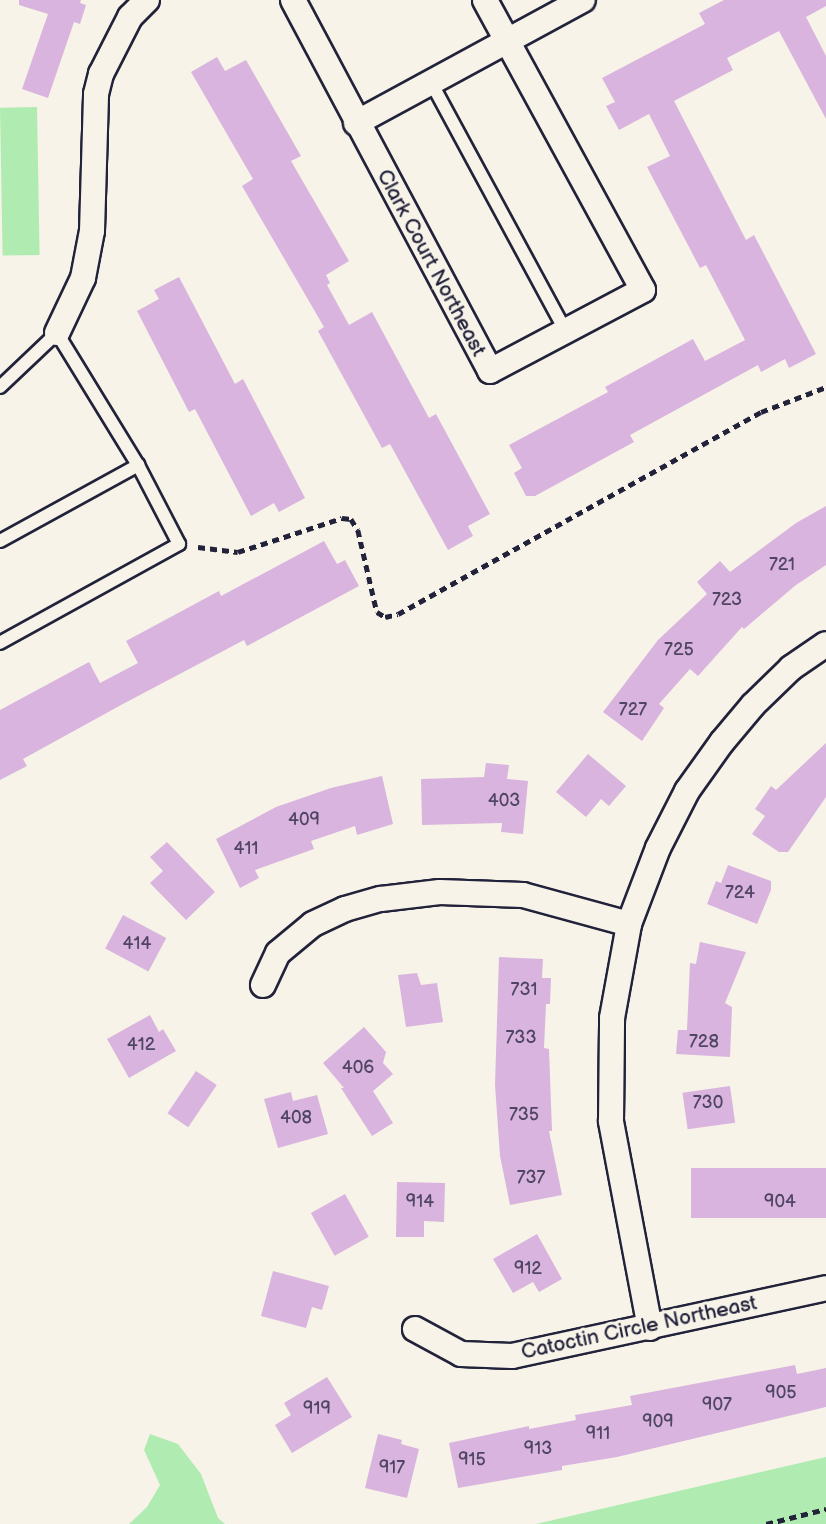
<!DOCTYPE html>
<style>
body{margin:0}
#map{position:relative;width:826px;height:1524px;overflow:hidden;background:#f7f3e8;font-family:"Balsamiq Sans",sans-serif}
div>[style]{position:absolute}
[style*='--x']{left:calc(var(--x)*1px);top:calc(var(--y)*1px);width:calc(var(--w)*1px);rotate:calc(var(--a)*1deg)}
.green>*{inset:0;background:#b0ecb2;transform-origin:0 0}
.building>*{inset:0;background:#d9b4de;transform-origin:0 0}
.path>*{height:4.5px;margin-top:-2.25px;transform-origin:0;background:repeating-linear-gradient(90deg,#22223b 0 7px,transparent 0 12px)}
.roads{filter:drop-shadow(2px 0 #22223b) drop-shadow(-2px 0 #22223b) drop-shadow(0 2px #22223b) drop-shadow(0 -2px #22223b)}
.lane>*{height:12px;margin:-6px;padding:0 6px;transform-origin:6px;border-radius:6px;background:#f7f3e8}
.street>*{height:24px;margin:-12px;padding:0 12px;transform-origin:12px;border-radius:12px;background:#f7f3e8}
span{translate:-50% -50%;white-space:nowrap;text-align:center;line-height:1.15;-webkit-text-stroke:6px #f7f3e8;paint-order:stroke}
.number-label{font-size:18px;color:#504664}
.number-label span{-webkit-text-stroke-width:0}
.street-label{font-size:21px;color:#22223b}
</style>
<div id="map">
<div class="green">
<div style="left:37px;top:107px;width:148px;height:37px;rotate:89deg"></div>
<div style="clip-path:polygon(150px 1434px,178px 1444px,201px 1474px,218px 1518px,225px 1524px,129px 1524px,147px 1507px,160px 1485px,144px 1450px)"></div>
<div style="clip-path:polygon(826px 1457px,826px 1524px,536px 1524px)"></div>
</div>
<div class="building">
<div style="clip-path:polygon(19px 0,81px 0,80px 3px,86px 5px,80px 24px,74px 22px,48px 98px,22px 89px,48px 14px,19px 5px)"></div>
<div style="clip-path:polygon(724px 0,826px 0,826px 6px,806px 17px,826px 56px,826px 119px,779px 31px,727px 58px,733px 70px,674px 101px,746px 240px,754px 235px,816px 354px,789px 368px,785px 359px,761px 372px,758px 365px,630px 435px,634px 442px,535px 496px,526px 496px,514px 473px,522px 468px,509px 445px,608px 392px,605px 387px,693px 339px,705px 361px,745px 340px,706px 265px,700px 268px,647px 167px,670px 156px,649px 114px,619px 130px,606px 106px,615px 102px,602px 78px,705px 24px,699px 13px)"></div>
<div style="clip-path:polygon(217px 57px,225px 71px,246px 60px,301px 156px,291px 161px,349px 261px,326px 275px,330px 283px,327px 285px,349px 325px,372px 312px,429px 418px,436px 414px,490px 514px,468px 526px,473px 536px,448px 550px,390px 444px,382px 448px,318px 331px,324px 327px,242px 186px,253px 179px,191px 72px)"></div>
<div style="clip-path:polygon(179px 277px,235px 384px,243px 379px,305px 498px,279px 512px,274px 503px,251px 516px,195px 409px,189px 412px,137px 311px,159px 299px,154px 290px)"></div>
<div style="clip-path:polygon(826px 506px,826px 565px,796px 585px,744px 629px,742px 627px,698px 676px,690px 669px,659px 704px,664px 708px,642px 741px,603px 712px,658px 640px,707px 594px,697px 582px,720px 561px,730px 572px,796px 523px)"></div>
<div style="clip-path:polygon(324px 541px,337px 564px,345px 560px,359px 586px,247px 646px,244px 640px,121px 705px,23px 759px,27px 766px,0 780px,0 710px,89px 662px,100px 683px,138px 663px,126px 641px,219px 591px,221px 596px)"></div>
<div style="clip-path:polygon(826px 743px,826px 797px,788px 852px,779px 852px,752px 834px,765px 816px,755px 809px,771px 786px,776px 790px)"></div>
<div style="clip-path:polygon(588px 754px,626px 786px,609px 806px,601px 799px,586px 817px,556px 792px)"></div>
<div style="clip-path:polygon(486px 763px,509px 765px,507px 779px,528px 781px,523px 834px,501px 832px,502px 823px,422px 825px,421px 779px,484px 777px)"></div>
<div style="clip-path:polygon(382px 776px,393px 824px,357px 835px,355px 826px,311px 841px,314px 849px,255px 870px,259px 878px,240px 888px,216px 839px,276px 807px,331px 788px)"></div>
<div style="clip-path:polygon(167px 842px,215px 892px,186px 920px,150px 883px,163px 871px,150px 857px)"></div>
<div style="clip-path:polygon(728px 865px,771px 881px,771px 890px,757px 924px,707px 904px,716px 881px,721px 883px)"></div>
<div style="left:123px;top:915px;width:49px;height:38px;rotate:28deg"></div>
<div style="clip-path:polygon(700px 942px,746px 952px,725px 1003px,732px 1007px,730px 1057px,676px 1054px,678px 1030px,687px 1030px,690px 963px,696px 964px)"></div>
<div style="clip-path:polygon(499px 957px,543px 959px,542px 978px,551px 978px,550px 1004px,546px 1004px,544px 1048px,549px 1049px,552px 1131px,549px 1131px,562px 1195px,510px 1205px,500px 1156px,495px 1085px)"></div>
<div style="clip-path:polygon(417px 973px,421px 985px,437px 983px,443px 1022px,406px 1027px,398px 975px)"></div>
<div style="clip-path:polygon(150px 1015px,159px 1032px,163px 1029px,176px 1051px,129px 1078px,107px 1039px)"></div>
<div style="clip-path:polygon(364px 1027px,386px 1052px,383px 1063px,393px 1074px,373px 1091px,393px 1123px,372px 1136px,341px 1088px,344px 1088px,323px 1063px)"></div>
<div style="left:196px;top:1071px;width:25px;height:51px;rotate:34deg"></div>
<div style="left:730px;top:1086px;width:37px;height:48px;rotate:82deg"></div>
<div style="clip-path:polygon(291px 1092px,293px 1101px,317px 1095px,328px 1134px,278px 1148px,264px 1099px)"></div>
<div style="left:826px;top:1168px;width:50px;height:135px;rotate:90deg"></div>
<div style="clip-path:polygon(397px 1182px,445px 1183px,444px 1222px,424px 1221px,424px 1237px,396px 1237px)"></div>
<div style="left:345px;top:1194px;width:49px;height:39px;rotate:61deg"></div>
<div style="clip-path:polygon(537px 1234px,562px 1279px,539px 1292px,533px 1282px,513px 1293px,493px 1259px)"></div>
<div style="clip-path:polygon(273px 1271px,329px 1286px,322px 1310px,312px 1307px,306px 1328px,261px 1316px)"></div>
<div style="clip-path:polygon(795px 1365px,797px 1374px,826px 1368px,826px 1407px,617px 1457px,562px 1466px,562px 1470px,458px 1488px,449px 1443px,529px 1426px,529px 1429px,576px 1420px,575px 1415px,632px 1405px,630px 1396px)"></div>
<div style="clip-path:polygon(327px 1377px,352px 1417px,292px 1453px,275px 1425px,291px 1415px,284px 1403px)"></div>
<div style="clip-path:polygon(378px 1434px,402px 1440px,401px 1444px,419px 1449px,407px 1498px,365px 1488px)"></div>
</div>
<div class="path">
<div style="--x:198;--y:547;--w:40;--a:7.1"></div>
<div style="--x:238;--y:552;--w:109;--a:-18.1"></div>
<div style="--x:342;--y:518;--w:9;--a:6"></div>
<div style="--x:351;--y:519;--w:13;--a:58"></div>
<div style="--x:358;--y:530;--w:84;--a:77"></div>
<div style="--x:377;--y:612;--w:9;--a:32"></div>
<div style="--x:385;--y:617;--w:13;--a:-13"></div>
<div style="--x:398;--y:614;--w:415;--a:-29.1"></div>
<div style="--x:761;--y:412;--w:70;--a:-21"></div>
<div style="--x:766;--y:1524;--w:62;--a:-14"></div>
</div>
<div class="roads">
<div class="lane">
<div style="--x:432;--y:84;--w:282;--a:61.6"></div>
<div style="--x:0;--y:387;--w:79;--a:-43.5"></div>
<div style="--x:57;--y:333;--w:155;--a:58.5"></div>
<div style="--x:138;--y:465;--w:89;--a:62.6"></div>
<div style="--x:179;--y:544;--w:205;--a:151.1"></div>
<div style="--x:0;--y:541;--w:158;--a:-28.8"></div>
</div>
<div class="street">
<div style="--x:293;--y:0;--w:420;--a:62"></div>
<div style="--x:490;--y:371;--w:173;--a:-27.9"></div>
<div style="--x:643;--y:290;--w:330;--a:-118.6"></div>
<div style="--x:356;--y:123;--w:258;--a:-28.5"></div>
<div style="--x:57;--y:333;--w:61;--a:-64.7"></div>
<div style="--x:83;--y:278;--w:48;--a:-79.2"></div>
<div style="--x:92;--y:231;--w:137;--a:-88.3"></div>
<div style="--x:96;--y:94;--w:21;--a:-76"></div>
<div style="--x:101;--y:74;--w:64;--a:-63"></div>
<div style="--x:130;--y:17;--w:24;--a:-45"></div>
<div style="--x:263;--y:985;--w:35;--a:-65"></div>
<div style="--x:278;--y:953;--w:45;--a:-39.6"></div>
<div style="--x:313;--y:924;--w:35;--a:-25"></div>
<div style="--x:345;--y:909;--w:37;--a:-16"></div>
<div style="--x:381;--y:899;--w:59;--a:-6.8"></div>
<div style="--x:440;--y:892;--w:83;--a:2.1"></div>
<div style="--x:523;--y:895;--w:110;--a:15.3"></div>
<div style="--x:650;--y:1328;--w:211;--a:-100.7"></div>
<div style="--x:611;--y:1121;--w:103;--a:-89.4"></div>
<div style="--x:612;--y:1018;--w:96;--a:-79.7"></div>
<div style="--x:629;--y:924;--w:81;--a:-69.1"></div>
<div style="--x:658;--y:848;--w:64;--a:-63"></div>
<div style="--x:687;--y:791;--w:60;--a:-54.5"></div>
<div style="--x:722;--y:742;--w:48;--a:-50"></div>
<div style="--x:753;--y:705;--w:53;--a:-44.2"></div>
<div style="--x:791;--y:668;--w:42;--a:-34.4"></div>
<div style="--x:415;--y:1329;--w:52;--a:28.5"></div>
<div style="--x:461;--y:1354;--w:51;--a:2.2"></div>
<div style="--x:512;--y:1356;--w:321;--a:-12.2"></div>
</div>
</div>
<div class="number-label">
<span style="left:782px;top:565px">721</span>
<span style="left:727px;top:600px">723</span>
<span style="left:679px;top:650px">725</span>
<span style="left:633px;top:710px">727</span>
<span style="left:504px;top:801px">403</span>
<span style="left:304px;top:820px">409</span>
<span style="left:246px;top:849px">411</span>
<span style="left:740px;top:893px">724</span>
<span style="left:137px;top:944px">414</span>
<span style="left:524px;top:990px">731</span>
<span style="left:521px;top:1038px">733</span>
<span style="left:704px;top:1042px">728</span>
<span style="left:141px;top:1045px">412</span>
<span style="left:358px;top:1068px">406</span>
<span style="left:708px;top:1103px">730</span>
<span style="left:524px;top:1115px">735</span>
<span style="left:296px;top:1118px">408</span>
<span style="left:531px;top:1178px">737</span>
<span style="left:420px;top:1202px">914</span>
<span style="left:780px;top:1202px">904</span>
<span style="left:528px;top:1269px">912</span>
<span style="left:781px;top:1393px">905</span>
<span style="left:717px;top:1405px">907</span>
<span style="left:317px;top:1409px">919</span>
<span style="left:658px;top:1422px">909</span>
<span style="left:598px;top:1434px">911</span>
<span style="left:538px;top:1449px">913</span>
<span style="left:472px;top:1460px">915</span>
<span style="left:392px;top:1468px">917</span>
</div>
<div class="street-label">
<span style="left:431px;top:263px;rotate:62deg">Clark Court Northeast</span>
<span style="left:639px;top:1328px;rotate:-12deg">Catoctin Circle Northeast</span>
</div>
</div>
